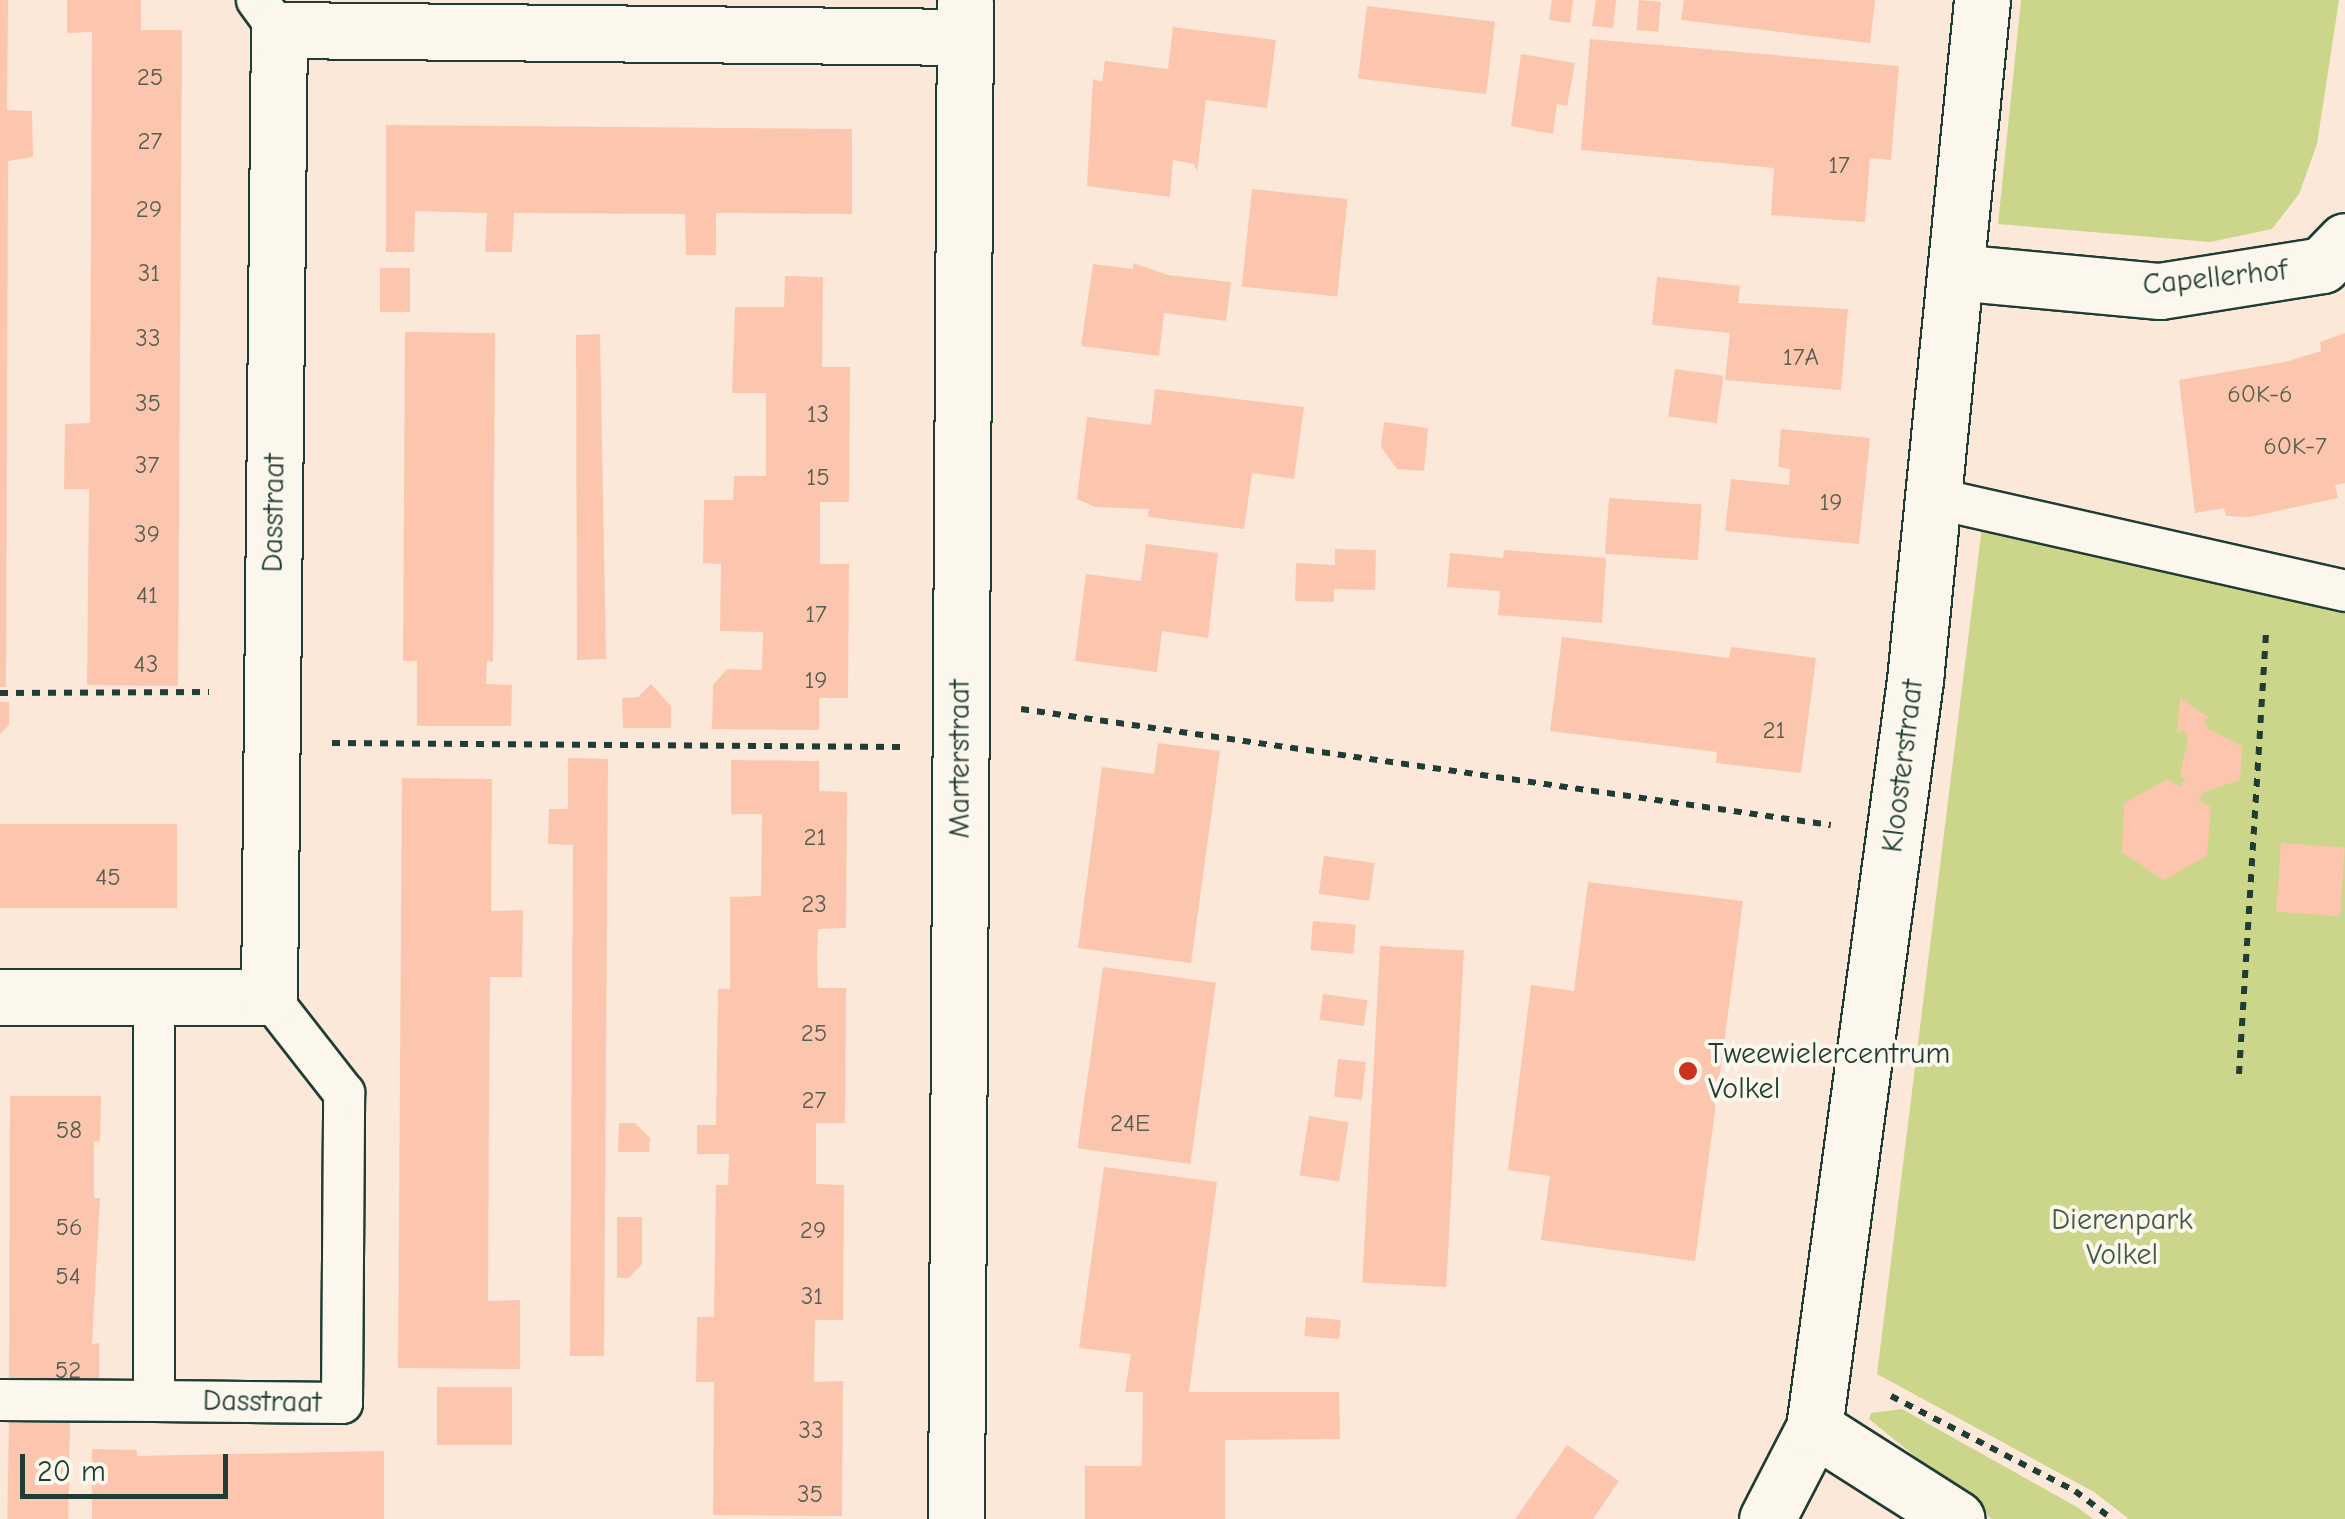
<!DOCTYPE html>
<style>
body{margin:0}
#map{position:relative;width:2345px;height:1519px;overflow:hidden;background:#fbe8d9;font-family:"Comic Neue",sans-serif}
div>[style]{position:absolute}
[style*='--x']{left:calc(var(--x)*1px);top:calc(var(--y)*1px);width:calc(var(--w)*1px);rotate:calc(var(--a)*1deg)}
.green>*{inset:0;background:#cbd68a}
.building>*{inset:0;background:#fcc6ae;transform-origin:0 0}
.path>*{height:6px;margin-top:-3px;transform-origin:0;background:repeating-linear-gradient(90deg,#1f3d34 0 8px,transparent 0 16px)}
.roads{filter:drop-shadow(2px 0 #1f3d34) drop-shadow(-2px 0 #1f3d34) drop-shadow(0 2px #1f3d34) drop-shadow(0 -2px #1f3d34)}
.service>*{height:40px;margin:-20px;padding:0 20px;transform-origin:20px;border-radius:20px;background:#fbf7ec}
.minor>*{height:55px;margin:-27.5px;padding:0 27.5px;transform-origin:27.5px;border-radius:27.5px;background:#fbf7ec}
.tertiary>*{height:55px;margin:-27.5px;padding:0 27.5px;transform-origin:27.5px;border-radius:27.5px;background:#fbf7ec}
.dots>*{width:28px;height:28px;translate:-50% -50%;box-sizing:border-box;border:5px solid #fbf7ec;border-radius:50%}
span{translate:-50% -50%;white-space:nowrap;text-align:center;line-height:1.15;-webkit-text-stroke:8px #fbf7ec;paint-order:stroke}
.number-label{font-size:25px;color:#565f52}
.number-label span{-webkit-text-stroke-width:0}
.street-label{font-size:30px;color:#1f3d34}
.poi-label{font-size:30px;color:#1f3d34}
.left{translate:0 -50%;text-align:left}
.park-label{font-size:30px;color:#415c45}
.scale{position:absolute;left:20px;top:1454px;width:208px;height:45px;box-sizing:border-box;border:5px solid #1f3d34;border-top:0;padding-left:12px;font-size:30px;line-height:35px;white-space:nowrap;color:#1f3d34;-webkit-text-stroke:8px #fbf7ec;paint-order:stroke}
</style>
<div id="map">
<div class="green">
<div style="clip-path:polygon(2021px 0,2339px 0,2317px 144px,2299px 194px,2272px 229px,2210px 242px,1998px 224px)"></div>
<div style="clip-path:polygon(1982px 527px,2345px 614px,2345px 1519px,2129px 1519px,2094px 1492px,1877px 1374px)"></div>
<div style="clip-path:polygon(1902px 1409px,2077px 1507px,2093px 1519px,1992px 1519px,1869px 1419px,1871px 1413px)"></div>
</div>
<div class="building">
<div style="clip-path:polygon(0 0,8px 0,7px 110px,32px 111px,33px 157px,8px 161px,6px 687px,0 687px)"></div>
<div style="clip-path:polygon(67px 0,141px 0,141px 30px,182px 30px,178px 686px,87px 685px,89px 489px,64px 489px,65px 424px,90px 423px,92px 32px,67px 33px)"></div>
<div style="clip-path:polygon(1552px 0,1573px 0,1570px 23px,1549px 20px)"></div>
<div style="clip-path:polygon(1596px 0,1616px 0,1613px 28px,1592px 26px)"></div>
<div style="left:1639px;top:0;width:22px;height:30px;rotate:5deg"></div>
<div style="clip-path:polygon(1684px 0,1875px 0,1870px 43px,1681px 20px)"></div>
<div style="left:1367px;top:6px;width:129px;height:73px;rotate:7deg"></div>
<div style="clip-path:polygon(1173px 27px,1276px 40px,1267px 108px,1206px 100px,1197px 172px,1194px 164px,1173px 160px,1170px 197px,1087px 186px,1093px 79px,1102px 82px,1105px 61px,1168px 69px)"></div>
<div style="clip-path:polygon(1590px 39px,1899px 66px,1891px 160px,1870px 158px,1865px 222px,1771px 215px,1774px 168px,1581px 150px)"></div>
<div style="clip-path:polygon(1521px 54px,1575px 63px,1567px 106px,1557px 104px,1553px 134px,1511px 126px)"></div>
<div style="clip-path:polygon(386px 125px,852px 129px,852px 214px,716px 213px,716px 255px,686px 255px,685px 214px,514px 213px,512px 252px,485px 252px,487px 213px,415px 211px,414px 252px,386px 252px)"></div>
<div style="left:1252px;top:189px;width:96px;height:98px;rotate:6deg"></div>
<div style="clip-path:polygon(1133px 263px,1168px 275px,1231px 282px,1226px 321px,1164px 313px,1159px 356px,1081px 346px,1093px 264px,1133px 269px)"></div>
<div style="left:380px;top:268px;width:30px;height:44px"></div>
<div style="clip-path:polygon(785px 276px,823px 277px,822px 367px,850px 367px,849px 502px,820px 502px,820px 564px,849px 564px,848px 698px,819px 698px,819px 730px,712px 729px,713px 685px,727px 669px,762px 670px,763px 632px,720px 631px,721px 564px,703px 563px,704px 500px,733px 500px,734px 476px,766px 476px,766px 393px,732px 393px,735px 307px,784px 307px)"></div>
<div style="clip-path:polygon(1657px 277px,1740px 286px,1738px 303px,1848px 309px,1841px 390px,1725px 380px,1730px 333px,1652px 325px)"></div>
<div style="clip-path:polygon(405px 332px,495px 333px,493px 662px,487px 661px,486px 684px,512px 685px,511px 726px,417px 726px,417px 661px,403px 661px)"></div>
<div style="clip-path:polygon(2345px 333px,2345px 483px,2335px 485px,2338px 498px,2249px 517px,2226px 516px,2224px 508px,2195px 513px,2179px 380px,2285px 362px,2321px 351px,2320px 342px)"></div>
<div style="clip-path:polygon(600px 334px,606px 659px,577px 660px,576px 335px)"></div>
<div style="left:1675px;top:369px;width:49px;height:48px;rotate:8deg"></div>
<div style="clip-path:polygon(1155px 389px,1304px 407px,1294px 479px,1252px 473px,1244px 529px,1148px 517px,1149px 509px,1095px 507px,1077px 499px,1087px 417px,1151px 425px)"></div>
<div style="clip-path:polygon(1384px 422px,1428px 428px,1424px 471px,1397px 469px,1381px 447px)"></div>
<div style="clip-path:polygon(1781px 429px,1870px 438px,1859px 544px,1725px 531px,1731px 479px,1789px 485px,1790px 469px,1778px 467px)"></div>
<div style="left:1609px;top:498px;width:93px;height:56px;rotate:4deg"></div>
<div style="clip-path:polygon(1146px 544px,1218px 553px,1208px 638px,1162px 631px,1157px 672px,1075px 661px,1086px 574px,1141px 581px)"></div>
<div style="clip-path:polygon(1335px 549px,1376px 550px,1375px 590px,1334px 589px,1334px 602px,1295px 601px,1296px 563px,1335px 565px)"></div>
<div style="clip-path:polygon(1504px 550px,1606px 558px,1602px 623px,1498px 615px,1500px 591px,1447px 587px,1450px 553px,1503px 558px)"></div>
<div style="clip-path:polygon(1562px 637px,1729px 658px,1731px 647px,1816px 658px,1801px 773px,1716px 763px,1717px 752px,1550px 731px)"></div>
<div style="clip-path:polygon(651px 684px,671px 706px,671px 728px,623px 728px,622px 698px,638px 697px)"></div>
<div style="clip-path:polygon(2180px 698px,2209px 718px,2204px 720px,2208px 729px,2242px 746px,2240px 780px,2204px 792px,2199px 800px,2211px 807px,2207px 856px,2163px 880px,2122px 852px,2124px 803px,2168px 779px,2180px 787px,2185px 779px,2180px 776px,2188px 739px,2183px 730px,2177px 733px)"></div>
<div style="clip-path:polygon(0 702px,9px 702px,9px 725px,0 734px)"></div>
<div style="clip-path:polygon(1158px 743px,1220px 751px,1191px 963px,1078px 948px,1102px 767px,1154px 774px)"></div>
<div style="clip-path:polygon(568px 758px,608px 759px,604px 1356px,570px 1356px,573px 845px,548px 844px,549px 809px,568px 809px)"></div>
<div style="clip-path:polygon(731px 760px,819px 761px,819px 791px,847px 792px,846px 928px,818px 929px,817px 957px,818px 988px,846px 988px,845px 1123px,816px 1123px,816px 1184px,844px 1185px,843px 1320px,815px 1320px,814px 1382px,843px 1381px,842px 1516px,713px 1515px,714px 1382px,696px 1382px,697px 1317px,714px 1317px,716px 1185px,728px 1185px,729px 1154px,697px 1154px,697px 1125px,716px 1125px,718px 989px,730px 989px,730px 897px,761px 896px,762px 814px,731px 814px)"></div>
<div style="clip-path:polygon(402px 778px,492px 779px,491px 911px,523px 910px,522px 977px,490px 977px,489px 1106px,488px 1301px,520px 1300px,520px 1369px,398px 1368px)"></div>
<div style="left:0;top:824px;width:177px;height:84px"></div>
<div style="left:2281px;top:843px;width:64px;height:69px;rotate:4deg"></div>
<div style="left:1324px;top:856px;width:51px;height:38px;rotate:8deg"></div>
<div style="clip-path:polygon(1588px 882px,1743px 901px,1695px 1261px,1541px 1240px,1550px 1176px,1508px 1170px,1531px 985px,1574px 991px)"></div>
<div style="left:1313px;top:921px;width:43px;height:29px;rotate:5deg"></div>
<div style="left:1380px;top:946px;width:84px;height:337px;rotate:3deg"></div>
<div style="left:1103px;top:967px;width:114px;height:183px;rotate:8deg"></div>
<div style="left:1323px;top:994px;width:45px;height:26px;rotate:8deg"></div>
<div style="left:1338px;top:1059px;width:28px;height:38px;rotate:6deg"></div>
<div style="clip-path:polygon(10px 1096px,101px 1096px,100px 1142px,94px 1141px,94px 1198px,100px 1198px,92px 1344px,99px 1343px,99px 1389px,9px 1388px)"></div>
<div style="left:1309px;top:1116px;width:40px;height:60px;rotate:9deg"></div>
<div style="clip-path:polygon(619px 1123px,635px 1123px,650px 1138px,649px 1152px,618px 1152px)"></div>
<div style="clip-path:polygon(1104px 1167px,1217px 1182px,1189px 1392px,1339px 1392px,1340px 1439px,1225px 1440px,1225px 1519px,1085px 1519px,1085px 1466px,1142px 1466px,1143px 1392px,1125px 1392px,1131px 1354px,1079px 1348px)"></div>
<div style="clip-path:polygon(617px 1217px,642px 1217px,642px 1264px,629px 1278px,617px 1278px)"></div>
<div style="left:1306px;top:1317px;width:35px;height:19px;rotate:5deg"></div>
<div style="left:437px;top:1387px;width:75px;height:58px"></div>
<div style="left:9px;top:1419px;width:61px;height:100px;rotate:1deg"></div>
<div style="clip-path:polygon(1567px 1445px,1619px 1481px,1593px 1519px,1515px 1519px)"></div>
<div style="clip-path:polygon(92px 1449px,137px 1450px,137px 1456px,384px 1451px,384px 1519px,92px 1519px)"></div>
</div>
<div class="path">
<div style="--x:0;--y:693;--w:209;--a:-0.3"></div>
<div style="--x:1021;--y:709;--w:818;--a:8.15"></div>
<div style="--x:332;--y:743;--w:568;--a:0.4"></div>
<div style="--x:2239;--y:1074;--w:445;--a:-86.5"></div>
<div style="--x:1891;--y:1396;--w:207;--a:27.3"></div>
<div style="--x:2075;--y:1491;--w:46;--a:37.1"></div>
</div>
<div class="roads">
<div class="service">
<div style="--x:257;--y:0;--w:37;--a:54"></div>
<div style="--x:1933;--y:498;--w:422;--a:12.7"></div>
<div style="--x:154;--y:997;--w:404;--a:90"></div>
<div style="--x:154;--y:1401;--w:188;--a:0.6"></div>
<div style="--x:342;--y:1403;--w:310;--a:-89.6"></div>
<div style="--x:344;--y:1093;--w:122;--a:-128"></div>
<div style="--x:0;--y:1400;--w:154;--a:0.4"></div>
</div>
<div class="minor">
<div style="--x:1955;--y:272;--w:206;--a:5.3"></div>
<div style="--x:2160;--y:291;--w:164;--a:-9.1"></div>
<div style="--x:2322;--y:265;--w:33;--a:-46"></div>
<div style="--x:0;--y:997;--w:269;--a:0"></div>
<div style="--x:269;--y:997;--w:967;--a:-89.41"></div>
<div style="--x:279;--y:30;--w:686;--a:0.58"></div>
<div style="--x:1814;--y:1428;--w:169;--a:32.5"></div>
<div style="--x:956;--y:1519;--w:1517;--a:-89.66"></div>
</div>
<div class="tertiary">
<div style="--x:1767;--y:1519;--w:102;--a:-62.7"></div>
<div style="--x:1814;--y:1428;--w:755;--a:-82.31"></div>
<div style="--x:1915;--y:680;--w:683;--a:-84.37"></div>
</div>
</div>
<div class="dots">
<div style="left:1688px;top:1071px;background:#c8321e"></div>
</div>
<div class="number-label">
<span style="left:150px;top:77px">25</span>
<span style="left:150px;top:141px">27</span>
<span style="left:1839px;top:165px">17</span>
<span style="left:149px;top:209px">29</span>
<span style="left:149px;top:273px">31</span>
<span style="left:148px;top:338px">33</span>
<span style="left:1801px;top:357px">17A</span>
<span style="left:2260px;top:394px">60K-6</span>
<span style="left:148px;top:403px">35</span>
<span style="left:818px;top:414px">13</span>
<span style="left:2295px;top:446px">60K-7</span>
<span style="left:147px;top:465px">37</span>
<span style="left:818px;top:477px">15</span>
<span style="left:1831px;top:502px">19</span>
<span style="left:147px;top:534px">39</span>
<span style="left:147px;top:595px">41</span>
<span style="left:816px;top:614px">17</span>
<span style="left:146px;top:664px">43</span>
<span style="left:816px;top:680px">19</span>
<span style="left:1774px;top:730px">21</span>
<span style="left:815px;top:837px">21</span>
<span style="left:108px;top:877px">45</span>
<span style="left:814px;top:904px">23</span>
<span style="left:814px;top:1033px">25</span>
<span style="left:814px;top:1100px">27</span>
<span style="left:1130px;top:1123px">24E</span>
<span style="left:69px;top:1130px">58</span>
<span style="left:69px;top:1227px">56</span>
<span style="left:813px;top:1230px">29</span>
<span style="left:68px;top:1276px">54</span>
<span style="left:812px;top:1296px">31</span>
<span style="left:68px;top:1370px">52</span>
<span style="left:811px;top:1430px">33</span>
<span style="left:810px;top:1494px">35</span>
</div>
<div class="street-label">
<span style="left:2215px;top:278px;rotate:-6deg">Capellerhof</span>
<span style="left:274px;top:513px;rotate:-89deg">Dasstraat</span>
<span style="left:960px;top:759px;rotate:-90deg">Marterstraat</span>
<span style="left:1903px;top:766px;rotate:-83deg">Kloosterstraat</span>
<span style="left:262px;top:1402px;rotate:1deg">Dasstraat</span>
</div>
<div class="poi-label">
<span class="left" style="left:1708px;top:1071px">Tweewielercentrum<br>Volkel</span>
</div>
<div class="park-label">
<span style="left:2122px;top:1237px">Dierenpark<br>Volkel</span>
</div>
<div class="scale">20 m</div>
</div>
